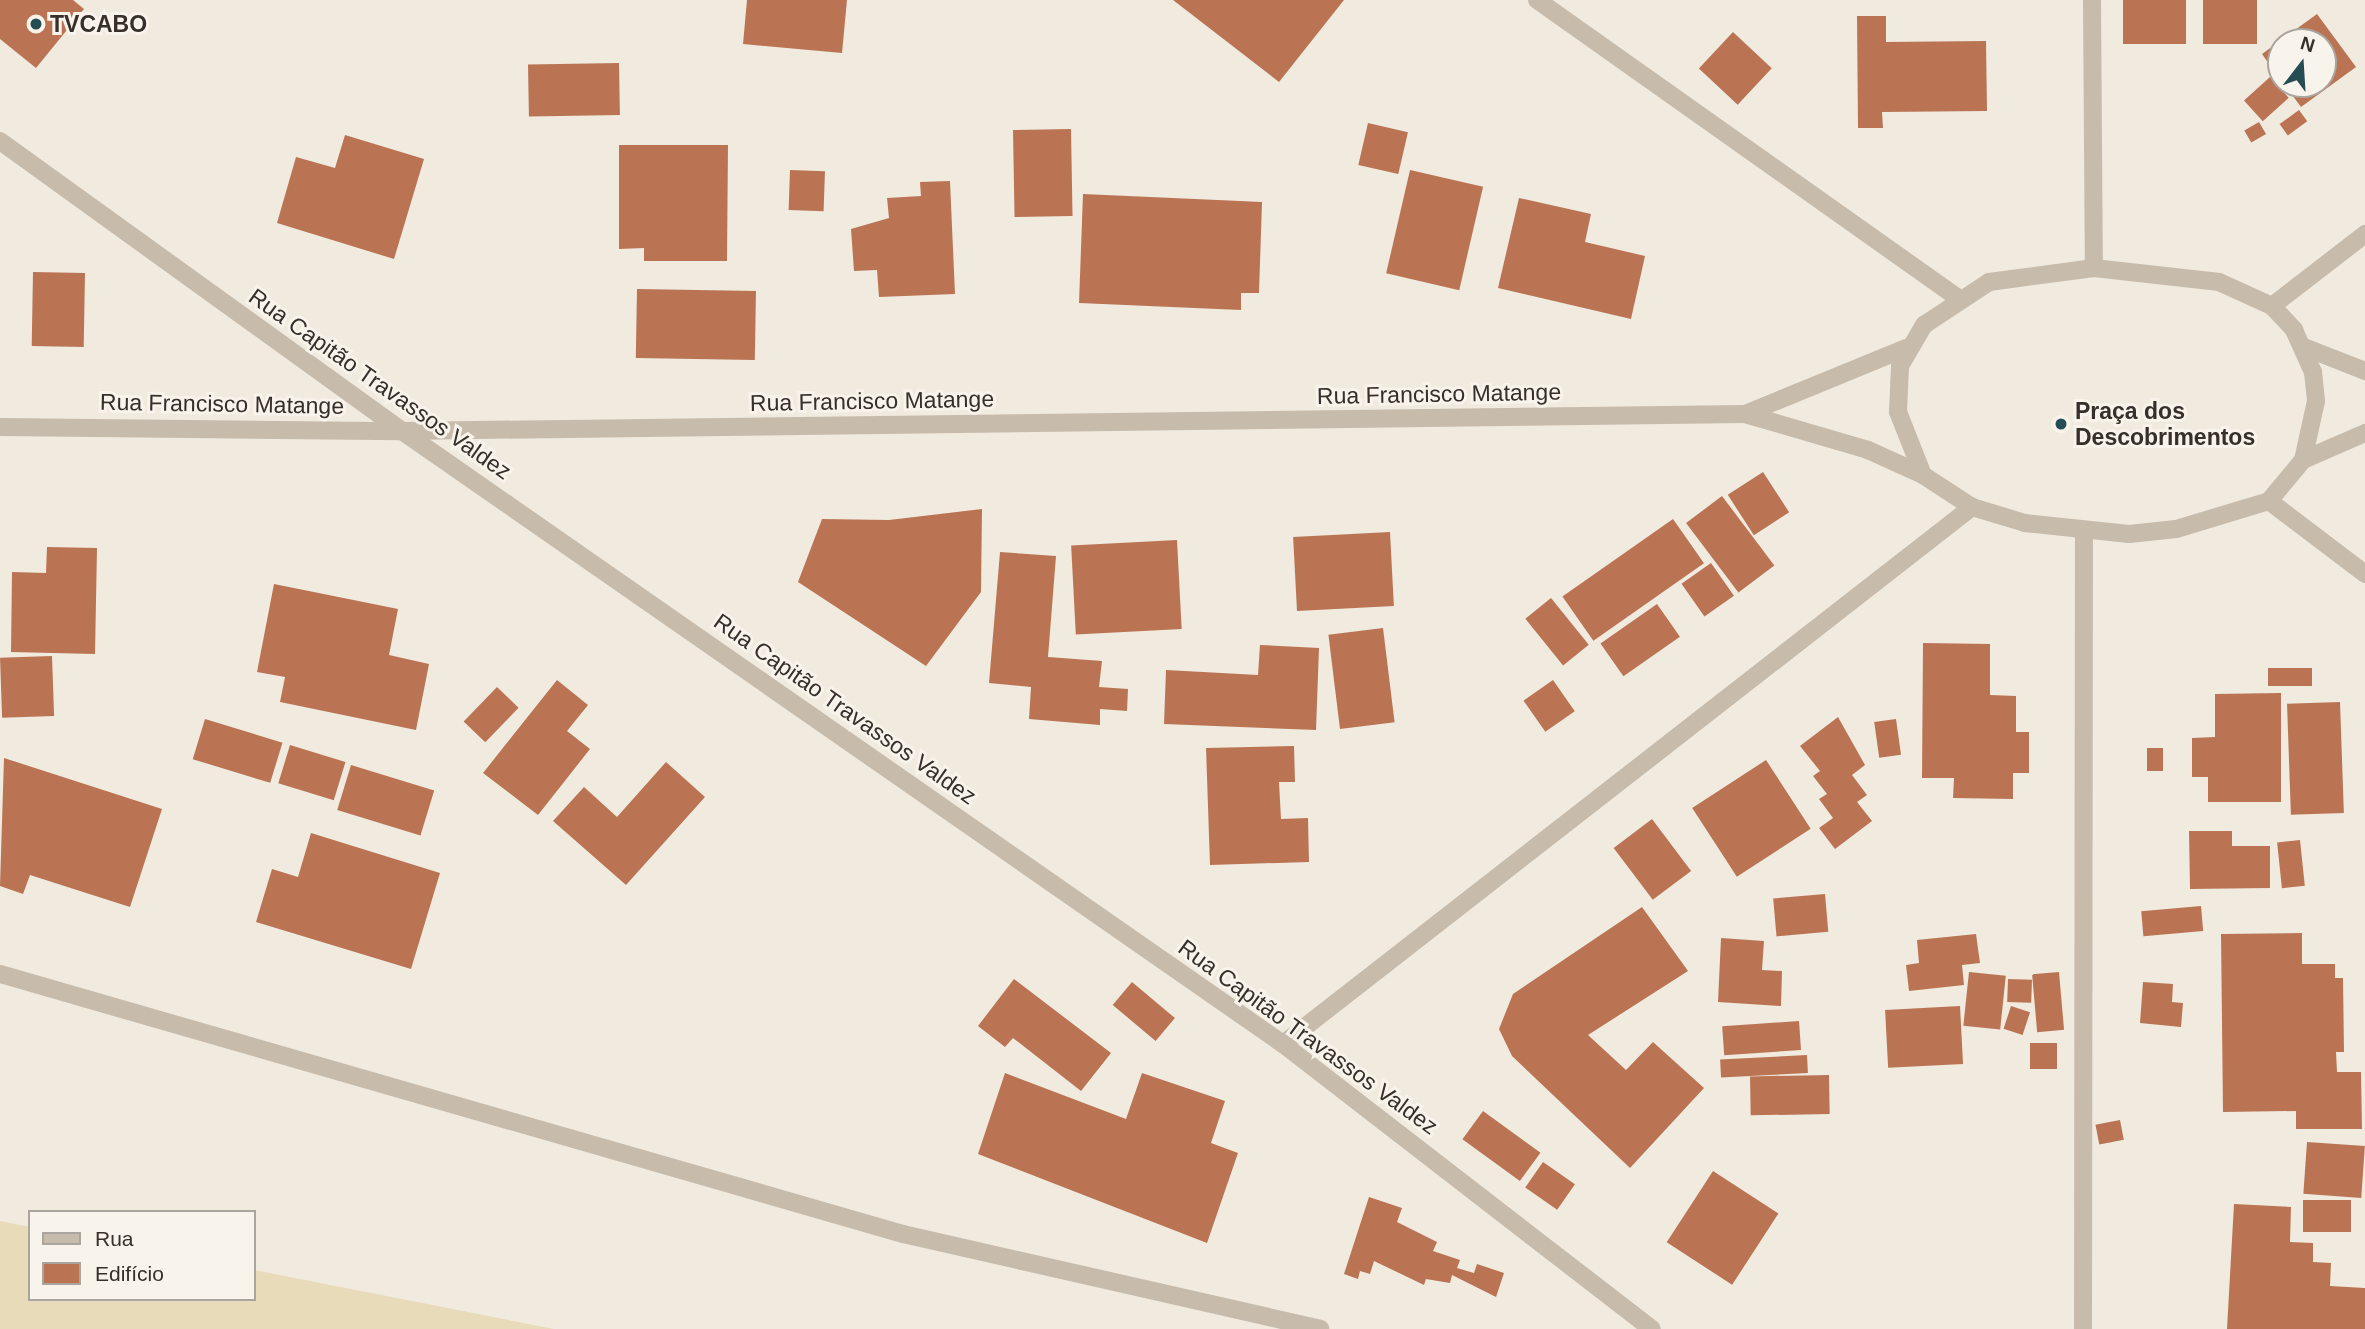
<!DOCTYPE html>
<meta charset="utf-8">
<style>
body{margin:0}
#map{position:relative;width:2365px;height:1329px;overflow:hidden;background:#f0eadf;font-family:Helvetica,sans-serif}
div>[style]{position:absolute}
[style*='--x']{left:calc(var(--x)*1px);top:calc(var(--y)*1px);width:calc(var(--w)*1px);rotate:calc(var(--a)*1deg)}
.sand>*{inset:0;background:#e8dbba}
.building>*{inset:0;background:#ba7454;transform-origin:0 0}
.minor>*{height:18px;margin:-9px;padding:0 9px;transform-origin:9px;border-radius:9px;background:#c7bbac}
.dots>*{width:19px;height:19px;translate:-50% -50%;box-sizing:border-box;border:4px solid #f8f3eb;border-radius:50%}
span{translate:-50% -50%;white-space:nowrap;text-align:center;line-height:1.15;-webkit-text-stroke:6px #f8f3eb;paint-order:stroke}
.poi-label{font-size:23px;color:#362f2a;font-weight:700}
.left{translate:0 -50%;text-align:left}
.street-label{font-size:23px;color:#362f2a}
.legend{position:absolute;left:28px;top:1210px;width:228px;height:91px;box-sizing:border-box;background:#f8f3eb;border:2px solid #aaa59e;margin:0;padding:9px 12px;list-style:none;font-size:21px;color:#362f2a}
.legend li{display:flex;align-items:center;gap:14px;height:35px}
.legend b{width:35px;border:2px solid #aaa59e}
.north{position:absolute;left:2267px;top:28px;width:70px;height:70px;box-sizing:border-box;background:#f8f3eb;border:2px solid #aaa59e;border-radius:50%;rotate:17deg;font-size:19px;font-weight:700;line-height:28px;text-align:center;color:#362f2a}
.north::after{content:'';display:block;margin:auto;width:24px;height:32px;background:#244d54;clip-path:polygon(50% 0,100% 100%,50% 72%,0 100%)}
</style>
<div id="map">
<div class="sand">
<div style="clip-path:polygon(0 1221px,30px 1227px,30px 1299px,254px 1299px,254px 1270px,554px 1329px,0 1329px)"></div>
</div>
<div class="building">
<div style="clip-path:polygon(0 0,73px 0,84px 9px,36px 68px,0 39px)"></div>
<div style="clip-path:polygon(747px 0,847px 0,842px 53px,743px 44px)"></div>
<div style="clip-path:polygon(1173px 0,1344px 0,1279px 82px)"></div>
<div style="left:2123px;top:0;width:63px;height:44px"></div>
<div style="left:2203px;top:0;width:54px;height:44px"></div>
<div style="clip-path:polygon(2317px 14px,2356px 67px,2301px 107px,2284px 84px,2323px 84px,2323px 42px,2281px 42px,2281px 81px,2262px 54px)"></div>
<div style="clip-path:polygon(1857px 16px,1886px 16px,1886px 42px,1986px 41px,1987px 111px,1882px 112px,1883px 128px,1858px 128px)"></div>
<div style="left:1733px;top:32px;width:53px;height:50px;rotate:43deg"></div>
<div style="left:619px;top:63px;width:52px;height:91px;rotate:89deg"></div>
<div style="left:2270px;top:77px;width:28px;height:35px;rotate:48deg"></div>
<div style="left:2299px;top:110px;width:14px;height:24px;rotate:54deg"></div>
<div style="left:2259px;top:122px;width:14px;height:17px;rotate:60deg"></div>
<div style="left:1368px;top:123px;width:41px;height:43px;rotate:13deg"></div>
<div style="left:1071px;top:129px;width:87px;height:58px;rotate:89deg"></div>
<div style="clip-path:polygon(345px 135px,424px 159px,394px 259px,277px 223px,296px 157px,335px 168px)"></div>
<div style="clip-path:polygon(619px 145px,728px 145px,727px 261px,644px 261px,644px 248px,619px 249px)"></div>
<div style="left:790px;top:170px;width:35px;height:40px;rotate:2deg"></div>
<div style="left:1410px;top:170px;width:75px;height:106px;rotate:13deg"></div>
<div style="clip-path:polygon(950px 181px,955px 294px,879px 297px,877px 270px,854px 271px,851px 229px,889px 218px,887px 198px,921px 196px,920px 182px)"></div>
<div style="clip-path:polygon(1083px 194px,1262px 202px,1259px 293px,1241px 293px,1241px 310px,1079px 303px)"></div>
<div style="clip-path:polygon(1519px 198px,1591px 214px,1585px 242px,1645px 256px,1631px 319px,1498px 288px)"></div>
<div style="left:33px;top:272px;width:52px;height:74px;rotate:1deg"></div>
<div style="left:637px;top:289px;width:119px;height:69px;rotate:1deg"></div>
<div style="left:1763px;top:472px;width:48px;height:42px;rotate:57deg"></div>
<div style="left:1722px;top:496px;width:87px;height:45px;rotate:53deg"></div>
<div style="clip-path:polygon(982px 509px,981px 592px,926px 666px,798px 582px,822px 519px,889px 520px)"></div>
<div style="left:1673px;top:519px;width:54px;height:135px;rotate:55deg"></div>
<div style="left:1390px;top:532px;width:74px;height:97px;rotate:87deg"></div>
<div style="left:1177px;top:540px;width:89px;height:106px;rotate:87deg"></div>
<div style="clip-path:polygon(47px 547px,97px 548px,95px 654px,11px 652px,12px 572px,46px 573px)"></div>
<div style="clip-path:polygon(1000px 552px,1056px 556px,1048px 657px,1102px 661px,1099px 687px,1128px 689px,1127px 711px,1100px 709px,1100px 725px,1029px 719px,1031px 687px,989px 683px)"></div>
<div style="left:1711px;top:563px;width:40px;height:36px;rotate:55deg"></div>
<div style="clip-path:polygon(274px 584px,398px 609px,389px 655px,429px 664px,416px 730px,280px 702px,285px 677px,257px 672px)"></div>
<div style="left:1551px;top:598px;width:60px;height:33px;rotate:51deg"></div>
<div style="left:1657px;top:604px;width:40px;height:69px;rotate:55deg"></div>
<div style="left:1383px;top:628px;width:95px;height:55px;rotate:83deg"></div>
<div style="clip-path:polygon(1923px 643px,1990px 644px,1990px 695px,2016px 696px,2016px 732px,2029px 732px,2029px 773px,2013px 773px,2013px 799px,1953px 798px,1954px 778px,1922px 778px)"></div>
<div style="clip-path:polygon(1260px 645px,1319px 648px,1316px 730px,1164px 724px,1166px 670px,1258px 675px)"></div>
<div style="left:52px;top:656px;width:60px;height:52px;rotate:88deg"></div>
<div style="left:2312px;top:668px;width:18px;height:44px;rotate:90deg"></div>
<div style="clip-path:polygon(557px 680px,588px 705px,567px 731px,590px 749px,538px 815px,483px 773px)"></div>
<div style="left:1553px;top:680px;width:38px;height:36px;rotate:55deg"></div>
<div style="left:497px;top:687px;width:30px;height:48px;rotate:44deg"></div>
<div style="clip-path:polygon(2281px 693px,2281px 802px,2208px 802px,2208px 777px,2192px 777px,2192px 738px,2215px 737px,2215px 694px)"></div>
<div style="left:2340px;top:702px;width:111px;height:53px;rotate:88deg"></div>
<div style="clip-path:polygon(1838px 717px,1865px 765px,1852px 775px,1867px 795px,1857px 802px,1872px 821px,1835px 849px,1819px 828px,1833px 818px,1819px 799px,1827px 794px,1813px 776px,1820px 771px,1800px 746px)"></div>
<div style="left:205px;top:719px;width:81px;height:42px;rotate:17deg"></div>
<div style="left:1896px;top:719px;width:36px;height:22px;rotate:82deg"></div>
<div style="left:290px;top:745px;width:58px;height:40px;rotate:17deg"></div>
<div style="clip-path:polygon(1294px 746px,1295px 782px,1279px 782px,1281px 819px,1308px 818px,1309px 862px,1210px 865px,1206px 748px)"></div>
<div style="left:2163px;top:748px;width:23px;height:16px;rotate:90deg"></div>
<div style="clip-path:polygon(4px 758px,162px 809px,130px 907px,30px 875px,23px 894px,0 886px)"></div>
<div style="left:1766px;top:760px;width:82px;height:88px;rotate:57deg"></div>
<div style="clip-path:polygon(666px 762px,705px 797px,626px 885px,553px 821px,584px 787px,617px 817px)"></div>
<div style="left:351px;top:765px;width:87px;height:47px;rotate:17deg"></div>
<div style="left:1652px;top:819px;width:65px;height:48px;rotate:53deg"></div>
<div style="clip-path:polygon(2189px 831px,2232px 831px,2232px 846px,2270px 846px,2270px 888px,2190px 889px)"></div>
<div style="clip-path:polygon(311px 833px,440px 873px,411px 969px,256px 922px,272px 869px,298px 877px)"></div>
<div style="left:2300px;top:840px;width:46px;height:23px;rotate:84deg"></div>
<div style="left:1825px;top:894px;width:38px;height:52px;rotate:85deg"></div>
<div style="left:2201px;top:906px;width:25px;height:60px;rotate:85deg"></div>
<div style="clip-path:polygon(1642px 907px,1688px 971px,1588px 1035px,1626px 1070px,1653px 1042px,1704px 1088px,1630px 1168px,1512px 1056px,1499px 1029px,1513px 994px)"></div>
<div style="clip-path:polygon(2302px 933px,2302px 964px,2335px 964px,2335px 978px,2343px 978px,2344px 1052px,2336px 1052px,2337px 1072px,2361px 1072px,2362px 1129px,2296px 1129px,2296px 1111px,2223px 1112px,2221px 934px)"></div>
<div style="clip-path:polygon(1976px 934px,1980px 963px,1962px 965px,1964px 985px,1909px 991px,1906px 965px,1919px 963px,1917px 940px)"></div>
<div style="clip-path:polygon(1721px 938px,1764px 941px,1762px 970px,1782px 971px,1781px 1006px,1718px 1002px)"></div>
<div style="left:1969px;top:972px;width:37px;height:54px;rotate:6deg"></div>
<div style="left:2059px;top:972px;width:58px;height:27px;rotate:85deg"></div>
<div style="clip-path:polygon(1014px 979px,1111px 1053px,1081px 1091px,1013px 1038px,1005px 1047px,978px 1026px)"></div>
<div style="left:2008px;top:979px;width:24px;height:23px;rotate:2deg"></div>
<div style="left:1132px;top:982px;width:56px;height:30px;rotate:40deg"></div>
<div style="clip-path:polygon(2143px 982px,2173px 984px,2172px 1002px,2183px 1003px,2181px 1027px,2140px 1023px)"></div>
<div style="left:1960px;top:1006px;width:58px;height:75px;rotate:87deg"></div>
<div style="left:2011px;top:1006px;width:20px;height:24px;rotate:18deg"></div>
<div style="left:1799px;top:1021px;width:29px;height:77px;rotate:86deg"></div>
<div style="left:2030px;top:1043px;width:27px;height:26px"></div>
<div style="left:1807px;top:1055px;width:18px;height:87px;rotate:87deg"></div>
<div style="clip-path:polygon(1005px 1073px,1126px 1119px,1142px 1073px,1225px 1101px,1211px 1143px,1238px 1153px,1207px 1243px,978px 1154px)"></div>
<div style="left:1829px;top:1075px;width:39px;height:79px;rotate:89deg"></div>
<div style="left:1483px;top:1111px;width:71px;height:35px;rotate:36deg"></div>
<div style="left:2120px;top:1120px;width:20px;height:25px;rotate:79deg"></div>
<div style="left:2307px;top:1142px;width:58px;height:52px;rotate:4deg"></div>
<div style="left:1543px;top:1162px;width:39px;height:31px;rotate:35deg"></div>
<div style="left:1713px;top:1171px;width:78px;height:85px;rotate:33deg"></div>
<div style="clip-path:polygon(1369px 1197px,1402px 1208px,1397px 1222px,1437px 1242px,1433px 1251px,1460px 1260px,1457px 1268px,1474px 1273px,1477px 1264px,1504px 1273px,1496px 1297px,1452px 1275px,1450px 1283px,1426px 1279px,1424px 1285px,1374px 1261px,1370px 1274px,1360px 1271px,1358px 1279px,1344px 1274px)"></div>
<div style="left:2303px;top:1200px;width:48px;height:32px"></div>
<div style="clip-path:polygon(2234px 1204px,2291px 1207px,2290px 1242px,2313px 1243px,2313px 1262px,2331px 1263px,2330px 1286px,2365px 1288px,2365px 1329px,2227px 1329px)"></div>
</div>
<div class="minor">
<div style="--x:1537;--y:0;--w:516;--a:35.29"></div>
<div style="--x:2092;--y:0;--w:268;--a:89.6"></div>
<div style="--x:0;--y:141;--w:496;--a:35.8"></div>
<div style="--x:402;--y:431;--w:1073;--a:34.83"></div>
<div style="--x:1283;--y:1044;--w:466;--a:37.7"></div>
<div style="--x:2094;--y:268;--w:126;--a:6.4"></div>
<div style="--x:2219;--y:282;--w:58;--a:24.4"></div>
<div style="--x:2272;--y:306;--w:33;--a:47"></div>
<div style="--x:2294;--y:330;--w:46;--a:65.7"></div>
<div style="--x:2313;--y:372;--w:29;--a:84"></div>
<div style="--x:2316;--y:401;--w:60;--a:102.4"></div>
<div style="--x:2303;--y:460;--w:53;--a:129.7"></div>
<div style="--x:2269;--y:501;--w:97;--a:163.2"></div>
<div style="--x:2176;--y:529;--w:47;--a:173.9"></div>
<div style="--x:2129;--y:534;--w:105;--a:-174"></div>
<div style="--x:2025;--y:523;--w:55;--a:-163.2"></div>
<div style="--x:1972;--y:507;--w:59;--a:-146.9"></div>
<div style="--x:1923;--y:475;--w:68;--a:-111.6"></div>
<div style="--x:1898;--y:412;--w:46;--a:-87.5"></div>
<div style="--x:1900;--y:366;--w:48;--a:-59.7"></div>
<div style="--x:1924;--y:325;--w:78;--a:-33.5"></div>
<div style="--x:1989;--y:282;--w:106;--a:-7.6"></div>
<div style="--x:2272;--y:306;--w:118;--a:-37.7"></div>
<div style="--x:2304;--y:347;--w:66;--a:21.5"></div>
<div style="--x:1745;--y:414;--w:174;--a:-22.3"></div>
<div style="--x:0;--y:427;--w:402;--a:0.6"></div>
<div style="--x:402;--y:431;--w:1343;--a:-0.73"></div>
<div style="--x:1745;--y:414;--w:128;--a:16.3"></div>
<div style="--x:1868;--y:450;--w:60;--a:24.4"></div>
<div style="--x:2303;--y:460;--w:68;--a:-23.5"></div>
<div style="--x:2269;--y:501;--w:121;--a:37.2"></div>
<div style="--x:0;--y:974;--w:940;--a:16.06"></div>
<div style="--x:903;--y:1234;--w:428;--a:12.8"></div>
<div style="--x:1283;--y:1044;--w:874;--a:-37.93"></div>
<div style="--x:2083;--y:1329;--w:798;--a:-89.93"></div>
</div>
<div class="dots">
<div style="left:36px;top:24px;background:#244d54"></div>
<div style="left:2061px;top:424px;background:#244d54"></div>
</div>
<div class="poi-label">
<span class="left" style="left:50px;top:24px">TVCABO</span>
<span class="left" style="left:2075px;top:424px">Praça dos<br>Descobrimentos</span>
</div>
<div class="street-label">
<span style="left:380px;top:384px;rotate:35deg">Rua Capitão Travassos Valdez</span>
<span style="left:1439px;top:394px;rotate:-1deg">Rua Francisco Matange</span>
<span style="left:872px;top:401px;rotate:-1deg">Rua Francisco Matange</span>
<span style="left:222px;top:404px;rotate:1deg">Rua Francisco Matange</span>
<span style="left:845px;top:709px;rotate:35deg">Rua Capitão Travassos Valdez</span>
<span style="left:1308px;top:1037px;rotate:36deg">Rua Capitão Travassos Valdez</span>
</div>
<ul class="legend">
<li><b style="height:9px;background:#c7bbac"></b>Rua</li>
<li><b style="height:19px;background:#ba7454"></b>Edifício</li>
</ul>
<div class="north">N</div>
</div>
